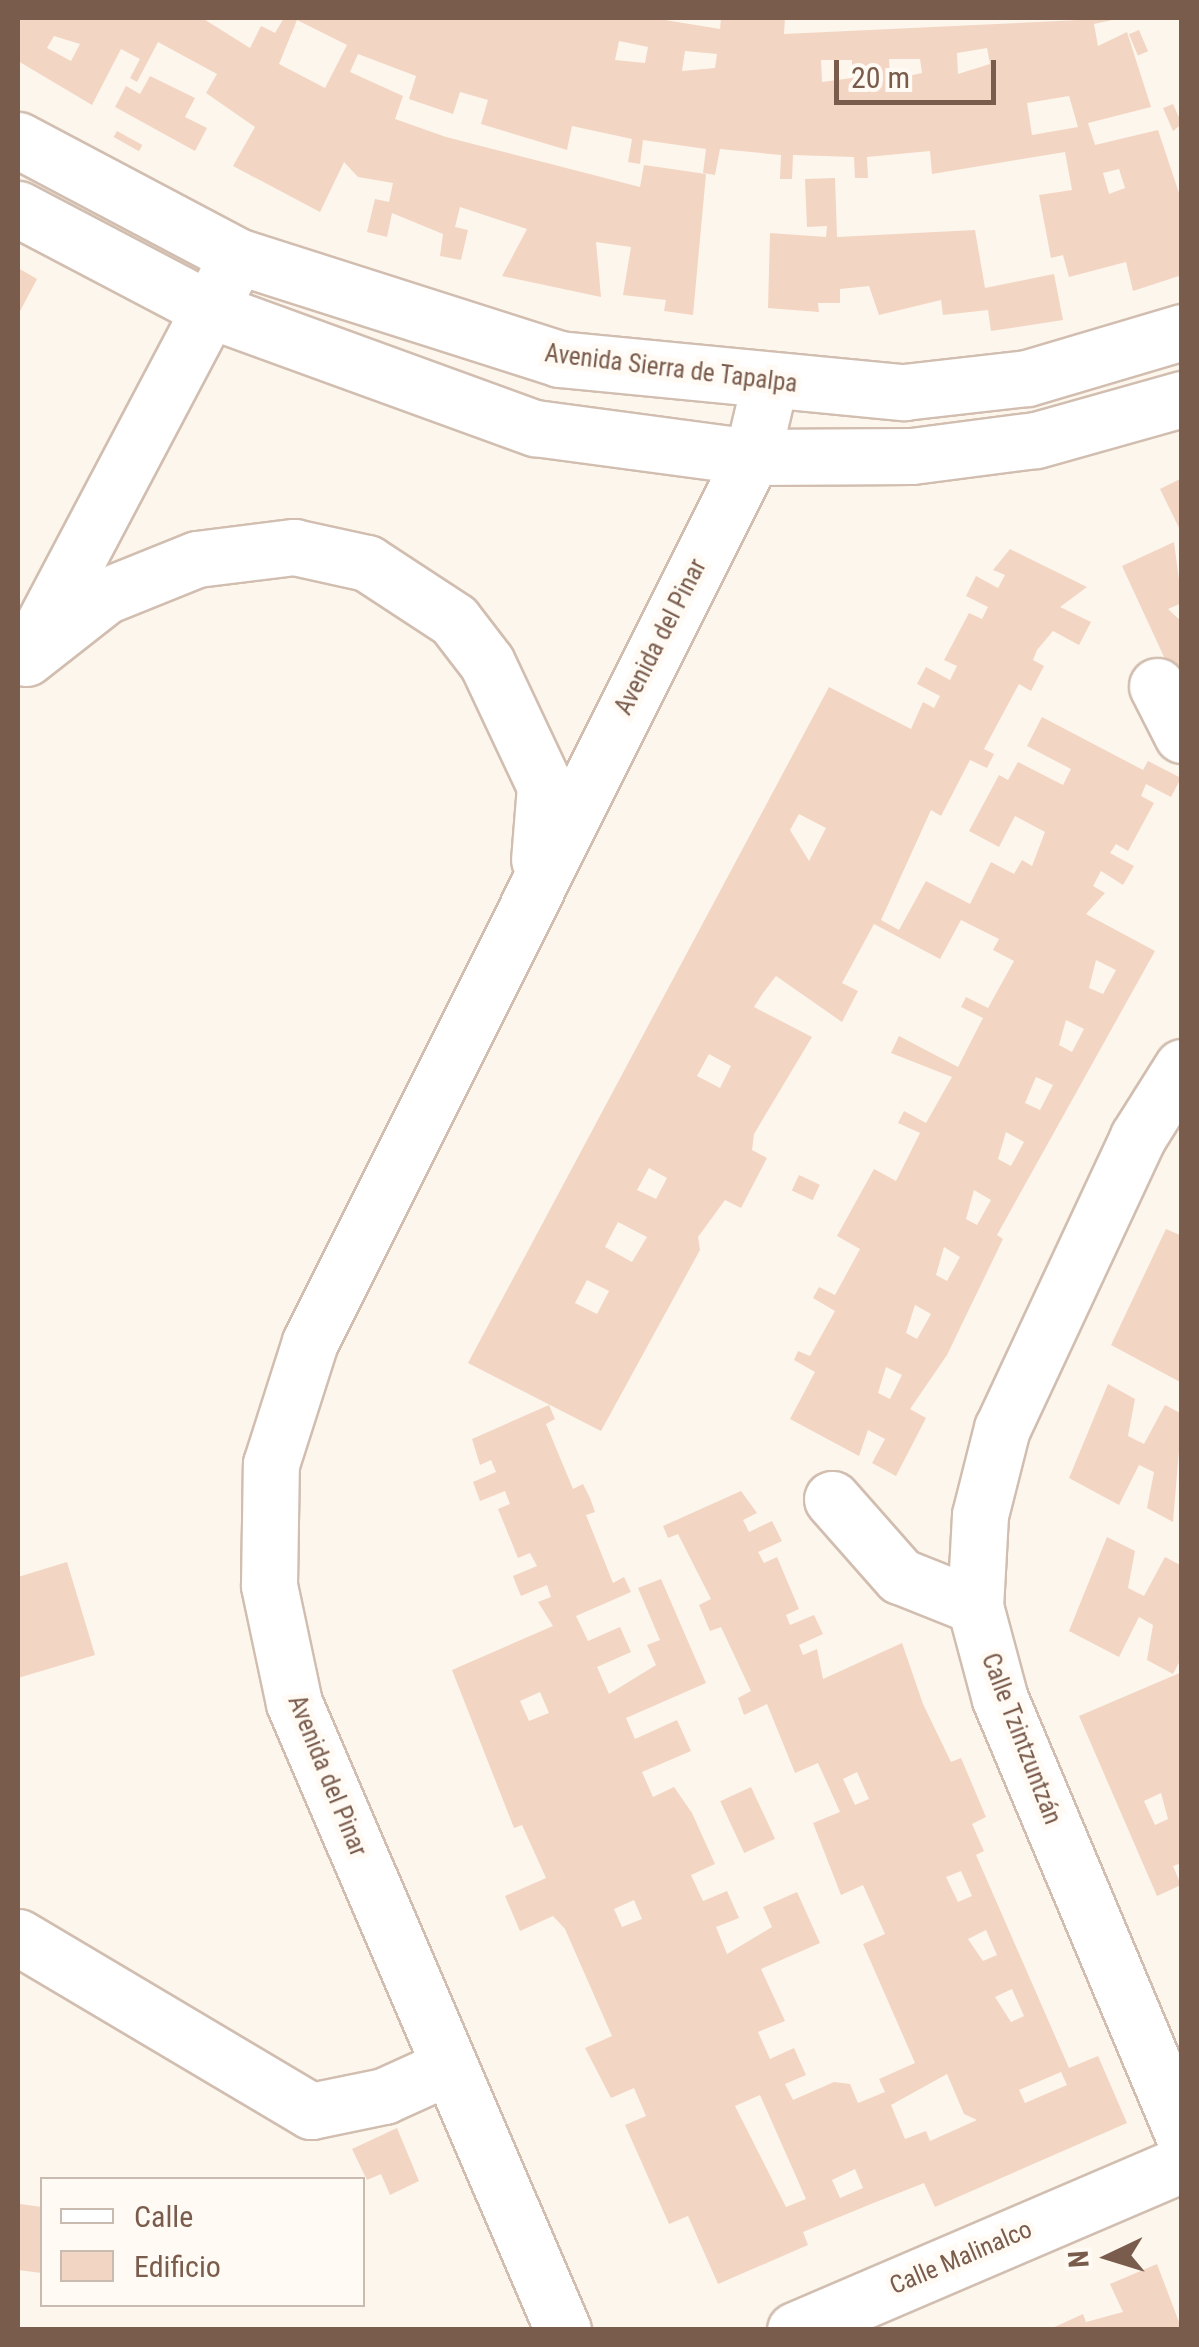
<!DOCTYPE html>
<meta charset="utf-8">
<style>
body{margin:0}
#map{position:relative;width:1199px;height:2347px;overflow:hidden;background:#fdf6ec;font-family:"Roboto Condensed",sans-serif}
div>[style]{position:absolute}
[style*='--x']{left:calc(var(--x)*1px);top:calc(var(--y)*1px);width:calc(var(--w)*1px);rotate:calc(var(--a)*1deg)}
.building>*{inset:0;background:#f3d5c3;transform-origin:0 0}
.roads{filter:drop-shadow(2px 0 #d1beb0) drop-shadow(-2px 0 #d1beb0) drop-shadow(0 2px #d1beb0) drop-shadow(0 -2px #d1beb0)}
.minor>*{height:55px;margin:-27.5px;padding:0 27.5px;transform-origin:27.5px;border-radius:27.5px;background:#fff}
span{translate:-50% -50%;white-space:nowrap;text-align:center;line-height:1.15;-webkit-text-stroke:10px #fffaf3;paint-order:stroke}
.street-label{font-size:25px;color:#7a5c4d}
.frame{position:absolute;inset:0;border:20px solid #7a5c4d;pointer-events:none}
.legend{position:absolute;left:40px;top:2177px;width:325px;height:130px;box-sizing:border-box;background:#fffaf3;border:2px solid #cabbb1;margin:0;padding:12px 18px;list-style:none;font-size:30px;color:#7a5c4d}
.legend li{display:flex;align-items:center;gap:20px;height:50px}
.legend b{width:50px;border:2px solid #cabbb1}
.north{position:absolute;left:1059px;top:2207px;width:100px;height:100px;-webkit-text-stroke:8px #fffaf3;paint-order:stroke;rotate:266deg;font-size:28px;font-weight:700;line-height:40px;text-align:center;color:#7a5c4d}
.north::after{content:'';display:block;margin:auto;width:35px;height:45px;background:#7a5c4d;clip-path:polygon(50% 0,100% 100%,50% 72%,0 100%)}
.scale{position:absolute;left:834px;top:60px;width:162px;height:45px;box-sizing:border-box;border:5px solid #7a5c4d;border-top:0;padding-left:12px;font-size:30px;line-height:35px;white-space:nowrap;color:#7a5c4d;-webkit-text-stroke:8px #fffaf3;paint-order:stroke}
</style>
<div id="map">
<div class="building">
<div style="clip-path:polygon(evenodd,18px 18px,202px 18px,250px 48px,261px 26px,275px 33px,284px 18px,653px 18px,720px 29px,721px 18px,785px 18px,784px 34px,1121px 18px,1094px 24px,1098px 46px,1127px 32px,1151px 107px,1088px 123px,1095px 145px,1158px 130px,1182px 202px,1182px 275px,1133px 291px,1126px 262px,1069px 277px,1063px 255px,1051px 258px,1039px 195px,1072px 190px,1065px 152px,932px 174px,930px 151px,867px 157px,868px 178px,855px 178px,854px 157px,793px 155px,792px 179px,780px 179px,781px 155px,720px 149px,715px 175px,703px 173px,706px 149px,643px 140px,640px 164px,628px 162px,632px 139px,572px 126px,567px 150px,481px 124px,488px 100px,460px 92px,453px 114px,409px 99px,416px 76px,358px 54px,350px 72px,403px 96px,395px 119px,446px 137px,640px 187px,644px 165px,706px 174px,693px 315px,664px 311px,666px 300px,623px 295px,631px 247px,596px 242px,601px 297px,502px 276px,527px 229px,460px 207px,455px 227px,468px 230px,461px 260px,440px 256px,443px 234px,392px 213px,387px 237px,367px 232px,375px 199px,389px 202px,393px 183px,358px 177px,344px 162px,320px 212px,233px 166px,255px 127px,206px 93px,217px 74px,158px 42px,137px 82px,130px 78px,140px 59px,121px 49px,92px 105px,18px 61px,18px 18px,297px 20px,347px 45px,325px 88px,279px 64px,297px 20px,18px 18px,54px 36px,80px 44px,71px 61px,47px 48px,54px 36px,18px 18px,619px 41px,648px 47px,645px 63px,615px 60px,619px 41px,18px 18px,987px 48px,990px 64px,958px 74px,957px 53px,987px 48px,18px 18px,685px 51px,717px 54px,715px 68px,682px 71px,685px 51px,18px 18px,889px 59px,920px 59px,922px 73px,890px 80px,889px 59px,18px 18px,821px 60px,852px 60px,852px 78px,822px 82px,821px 60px,18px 18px,1069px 96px,1078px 127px,1032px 135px,1027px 103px,1069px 96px,18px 18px,1119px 169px,1125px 188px,1109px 194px,1103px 173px,1119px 169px)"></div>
<div style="left:1139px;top:30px;width:23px;height:11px;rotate:67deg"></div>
<div style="clip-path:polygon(150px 76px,195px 98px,185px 117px,207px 128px,195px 151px,115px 107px,126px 86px,140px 94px)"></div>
<div style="clip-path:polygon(1173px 104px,1182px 124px,1173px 131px,1163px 108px)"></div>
<div style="left:117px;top:131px;width:29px;height:7px;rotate:29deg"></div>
<div style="clip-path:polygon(835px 178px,837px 237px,975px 230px,985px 288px,1054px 274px,1063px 320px,991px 331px,988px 310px,943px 315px,941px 300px,879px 315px,869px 286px,840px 289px,840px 303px,818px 303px,819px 312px,768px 308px,770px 233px,826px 237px,827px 226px,807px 227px,805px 179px)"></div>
<div style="clip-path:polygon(18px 268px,37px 279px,18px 315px)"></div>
<div style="clip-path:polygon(1182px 478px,1182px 534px,1160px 489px)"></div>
<div style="clip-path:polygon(1174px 542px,1182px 603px,1168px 609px,1182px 622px,1182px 667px,1171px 672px,1122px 566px)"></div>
<div style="clip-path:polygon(evenodd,1010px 549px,1087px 587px,1060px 607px,1091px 622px,1079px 645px,1053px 631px,1037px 650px,1033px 660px,1044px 666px,1031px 691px,1019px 684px,984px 749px,994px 754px,987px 768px,970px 760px,941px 816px,931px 810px,881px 920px,899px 930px,926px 881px,970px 904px,991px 862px,1014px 874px,1022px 860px,1032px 866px,1045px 832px,1015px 816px,999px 847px,969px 831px,999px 775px,1008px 780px,1018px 762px,1063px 785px,1071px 769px,1027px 746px,1042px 717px,1143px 770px,1148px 761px,1181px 778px,1171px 797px,1146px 784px,1141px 796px,1154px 803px,1128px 851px,1116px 844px,1110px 853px,1134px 866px,1123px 885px,1101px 871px,1093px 886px,1105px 893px,1086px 914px,1155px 951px,997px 1235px,1003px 1239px,947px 1355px,910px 1409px,926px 1418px,896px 1476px,872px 1463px,885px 1439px,868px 1430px,859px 1456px,790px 1419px,815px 1372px,794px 1360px,798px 1351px,810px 1356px,835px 1311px,813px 1298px,819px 1287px,835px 1295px,860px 1249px,837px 1236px,874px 1169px,896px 1181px,920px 1133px,898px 1123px,904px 1111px,926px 1123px,952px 1077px,891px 1053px,899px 1036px,958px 1067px,983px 1018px,961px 1007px,966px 997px,988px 1008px,1014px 961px,993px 950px,999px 939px,961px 920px,940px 959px,874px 924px,842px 983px,858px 991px,842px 1022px,776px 976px,763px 993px,754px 1007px,812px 1037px,754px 1134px,752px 1150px,767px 1158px,741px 1208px,725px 1200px,698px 1237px,700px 1250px,601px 1431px,468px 1363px,829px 687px,911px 729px,923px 702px,934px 708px,940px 696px,917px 684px,926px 667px,950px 680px,957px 666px,944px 660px,969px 613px,982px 619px,988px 607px,966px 596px,976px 576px,998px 588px,1005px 575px,993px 570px,1010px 549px,799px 814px,826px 828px,809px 861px,790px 830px,799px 814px,1010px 549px,1096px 960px,1116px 970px,1103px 994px,1089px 988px,1096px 960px,1010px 549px,1066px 1020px,1084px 1029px,1072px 1052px,1059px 1045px,1066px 1020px,1010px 549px,709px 1054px,731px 1066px,720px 1088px,697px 1076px,709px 1054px,1010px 549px,1036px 1077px,1053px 1085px,1040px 1110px,1025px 1103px,1036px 1077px,1010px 549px,1006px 1132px,1024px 1142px,1011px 1166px,998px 1159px,1006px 1132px,1010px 549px,649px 1168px,667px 1178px,656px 1199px,637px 1190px,649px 1168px,1010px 549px,974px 1190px,991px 1200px,977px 1225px,966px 1219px,974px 1190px,1010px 549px,618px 1222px,647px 1237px,632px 1262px,605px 1247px,618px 1222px,1010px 549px,944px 1247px,960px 1257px,947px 1281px,936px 1275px,944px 1247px,1010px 549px,587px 1280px,609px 1291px,597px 1314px,575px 1303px,587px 1280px,1010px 549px,915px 1305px,931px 1314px,917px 1339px,906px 1333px,915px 1305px,1010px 549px,886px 1367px,902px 1375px,890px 1399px,878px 1393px,886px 1367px)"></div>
<div style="left:799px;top:1175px;width:23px;height:17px;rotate:25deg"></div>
<div style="clip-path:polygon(1166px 1229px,1182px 1236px,1182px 1383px,1111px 1345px)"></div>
<div style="clip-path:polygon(1108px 1384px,1135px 1399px,1128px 1436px,1144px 1444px,1165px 1405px,1182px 1414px,1173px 1522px,1147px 1508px,1154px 1472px,1139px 1465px,1119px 1505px,1069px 1478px)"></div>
<div style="clip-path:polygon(evenodd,549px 1405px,555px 1419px,546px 1424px,573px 1489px,583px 1484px,590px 1498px,595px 1512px,586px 1515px,613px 1583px,624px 1577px,631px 1592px,576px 1616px,588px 1641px,620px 1627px,631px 1652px,597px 1667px,609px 1694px,656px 1665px,647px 1645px,660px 1640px,638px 1588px,661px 1579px,706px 1683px,626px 1718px,635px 1739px,677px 1720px,691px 1751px,642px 1772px,653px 1797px,674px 1787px,692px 1813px,715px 1864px,691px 1875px,703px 1901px,727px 1891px,739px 1918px,716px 1927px,727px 1954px,772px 1927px,763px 1907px,797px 1892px,820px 1943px,761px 1969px,785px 2021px,758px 2032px,770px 2059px,794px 2048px,806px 2075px,785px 2084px,793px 2100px,834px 2082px,850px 2084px,858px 2103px,885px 2092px,879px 2079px,915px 2063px,863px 1944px,885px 1934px,863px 1885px,841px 1895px,813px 1823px,840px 1812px,818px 1763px,795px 1773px,767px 1704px,744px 1715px,738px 1698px,751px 1691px,721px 1627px,710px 1631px,699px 1605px,711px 1599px,678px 1534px,668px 1538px,663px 1526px,741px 1491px,757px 1513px,743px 1520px,749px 1532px,772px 1521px,782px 1541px,758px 1552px,764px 1563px,777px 1557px,799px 1609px,786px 1615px,790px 1625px,814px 1615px,823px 1634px,799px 1645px,803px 1655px,817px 1649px,823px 1679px,902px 1643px,923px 1704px,951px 1762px,961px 1758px,986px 1817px,972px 1824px,984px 1851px,976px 1855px,1069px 2068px,1098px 2056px,1127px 2123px,935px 2207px,924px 2183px,871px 2204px,803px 2232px,808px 2245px,718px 2284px,688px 2216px,669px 2224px,625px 2125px,646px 2116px,634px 2088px,611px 2098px,585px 2048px,612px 2036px,565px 1929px,553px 1916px,520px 1931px,505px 1896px,546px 1878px,522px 1825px,514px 1828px,452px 1670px,553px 1626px,538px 1602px,551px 1597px,547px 1585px,521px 1596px,516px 1584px,513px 1576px,537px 1566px,530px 1553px,518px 1558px,498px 1509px,510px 1504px,505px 1491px,480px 1501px,473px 1482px,496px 1472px,491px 1460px,480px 1465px,472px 1439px,549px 1405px,540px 1692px,549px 1713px,529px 1721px,520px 1701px,540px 1692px,549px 1405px,857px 1772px,869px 1799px,855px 1805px,843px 1779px,857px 1772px,549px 1405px,961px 1871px,972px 1896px,958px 1902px,946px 1877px,961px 1871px,549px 1405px,634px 1900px,642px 1919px,622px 1927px,614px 1909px,634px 1900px,549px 1405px,986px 1930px,997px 1955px,983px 1961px,968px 1939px,986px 1930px,549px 1405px,1012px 1989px,1024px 2016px,1011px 2022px,995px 1997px,1012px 1989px,549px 1405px,1061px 2072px,1067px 2085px,1025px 2103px,1019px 2090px,1061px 2072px,549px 1405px,947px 2074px,964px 2114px,977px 2120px,930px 2141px,926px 2131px,905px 2139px,891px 2105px,947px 2074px,549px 1405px,760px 2095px,806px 2199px,786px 2207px,735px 2106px,760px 2095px,549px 1405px,855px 2169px,863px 2188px,840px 2198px,832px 2180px,855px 2169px)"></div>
<div style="clip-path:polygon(1107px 1537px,1135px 1551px,1128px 1588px,1144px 1596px,1165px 1557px,1182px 1566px,1182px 1657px,1173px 1674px,1147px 1660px,1153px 1625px,1139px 1617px,1119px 1657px,1069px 1631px)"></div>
<div style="clip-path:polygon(67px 1562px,95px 1655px,18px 1678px,18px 1577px)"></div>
<div style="clip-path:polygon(evenodd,1182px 1672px,1182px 1863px,1173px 1866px,1181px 1885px,1157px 1896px,1079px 1716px,1182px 1672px,1161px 1793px,1168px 1819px,1155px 1825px,1144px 1801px,1161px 1793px)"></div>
<div style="left:751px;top:1787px;width:57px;height:34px;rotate:65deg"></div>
<div style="clip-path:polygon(397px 2128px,419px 2181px,390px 2195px,381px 2174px,367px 2180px,352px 2149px)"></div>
<div style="clip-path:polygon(20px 2204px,42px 2207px,42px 2273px,18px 2270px)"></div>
<div style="clip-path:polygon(1157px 2264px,1182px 2330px,1048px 2330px,1083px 2314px,1086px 2322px,1123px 2312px,1110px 2284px)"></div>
</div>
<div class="roads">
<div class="minor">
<div style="--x:18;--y:140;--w:248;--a:27.9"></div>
<div style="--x:237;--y:256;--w:338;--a:17.7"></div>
<div style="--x:559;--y:359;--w:347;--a:5.5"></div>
<div style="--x:904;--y:392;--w:124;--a:-6.5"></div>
<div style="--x:1027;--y:378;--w:162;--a:-16.5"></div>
<div style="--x:18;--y:209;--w:217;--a:27.7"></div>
<div style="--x:210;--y:310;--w:346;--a:20"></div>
<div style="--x:535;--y:428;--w:219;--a:7.6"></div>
<div style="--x:752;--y:457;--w:160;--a:-0.4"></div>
<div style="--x:912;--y:456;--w:125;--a:-7.4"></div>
<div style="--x:1036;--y:440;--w:152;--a:-15.7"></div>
<div style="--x:36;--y:638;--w:409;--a:-62.2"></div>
<div style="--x:26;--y:658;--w:100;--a:-38.1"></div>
<div style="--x:105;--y:596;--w:99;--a:-21.9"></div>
<div style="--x:197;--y:559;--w:98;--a:-7.1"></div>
<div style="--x:294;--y:547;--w:75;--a:12.4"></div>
<div style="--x:367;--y:563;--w:104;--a:33.2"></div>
<div style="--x:454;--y:620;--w:54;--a:52.5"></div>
<div style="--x:487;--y:663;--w:136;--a:64.8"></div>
<div style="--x:545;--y:786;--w:74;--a:94.6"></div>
<div style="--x:1157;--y:686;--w:55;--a:63"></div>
<div style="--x:1182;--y:1067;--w:83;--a:122.2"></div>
<div style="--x:1138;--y:1137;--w:321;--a:115"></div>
<div style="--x:1002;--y:1428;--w:90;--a:104.2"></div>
<div style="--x:980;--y:1515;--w:91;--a:93.1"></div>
<div style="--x:975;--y:1606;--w:96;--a:75"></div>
<div style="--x:1000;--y:1699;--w:471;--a:67.2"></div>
<div style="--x:832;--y:1499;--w:103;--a:48.6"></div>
<div style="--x:900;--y:1576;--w:81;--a:21.8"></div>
<div style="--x:18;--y:1937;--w:341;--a:30.7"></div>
<div style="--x:311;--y:2111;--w:75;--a:-11.6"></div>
<div style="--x:384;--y:2096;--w:72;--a:-24.4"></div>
<div style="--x:563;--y:2330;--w:682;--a:-113.22"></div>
<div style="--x:294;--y:1703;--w:121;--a:-102"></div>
<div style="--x:269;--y:1585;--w:121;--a:-89.1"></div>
<div style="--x:271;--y:1464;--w:128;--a:-72.3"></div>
<div style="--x:310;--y:1342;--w:989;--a:-63.46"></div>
<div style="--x:752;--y:457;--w:74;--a:-76.7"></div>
<div style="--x:795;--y:2330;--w:421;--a:-23.2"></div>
</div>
</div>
<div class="street-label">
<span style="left:671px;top:369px;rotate:7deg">Avenida Sierra de Tapalpa</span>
<span style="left:661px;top:637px;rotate:-63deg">Avenida del Pinar</span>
<span style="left:1021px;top:1739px;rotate:69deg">Calle Tzintzuntzán</span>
<span style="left:327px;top:1776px;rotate:68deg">Avenida del Pinar</span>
<span style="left:961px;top:2258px;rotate:-23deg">Calle Malinalco</span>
</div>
<div class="frame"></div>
<ul class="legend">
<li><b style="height:12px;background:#fff"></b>Calle</li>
<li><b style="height:28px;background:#f3d5c3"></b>Edificio</li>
</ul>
<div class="north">N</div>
<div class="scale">20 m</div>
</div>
